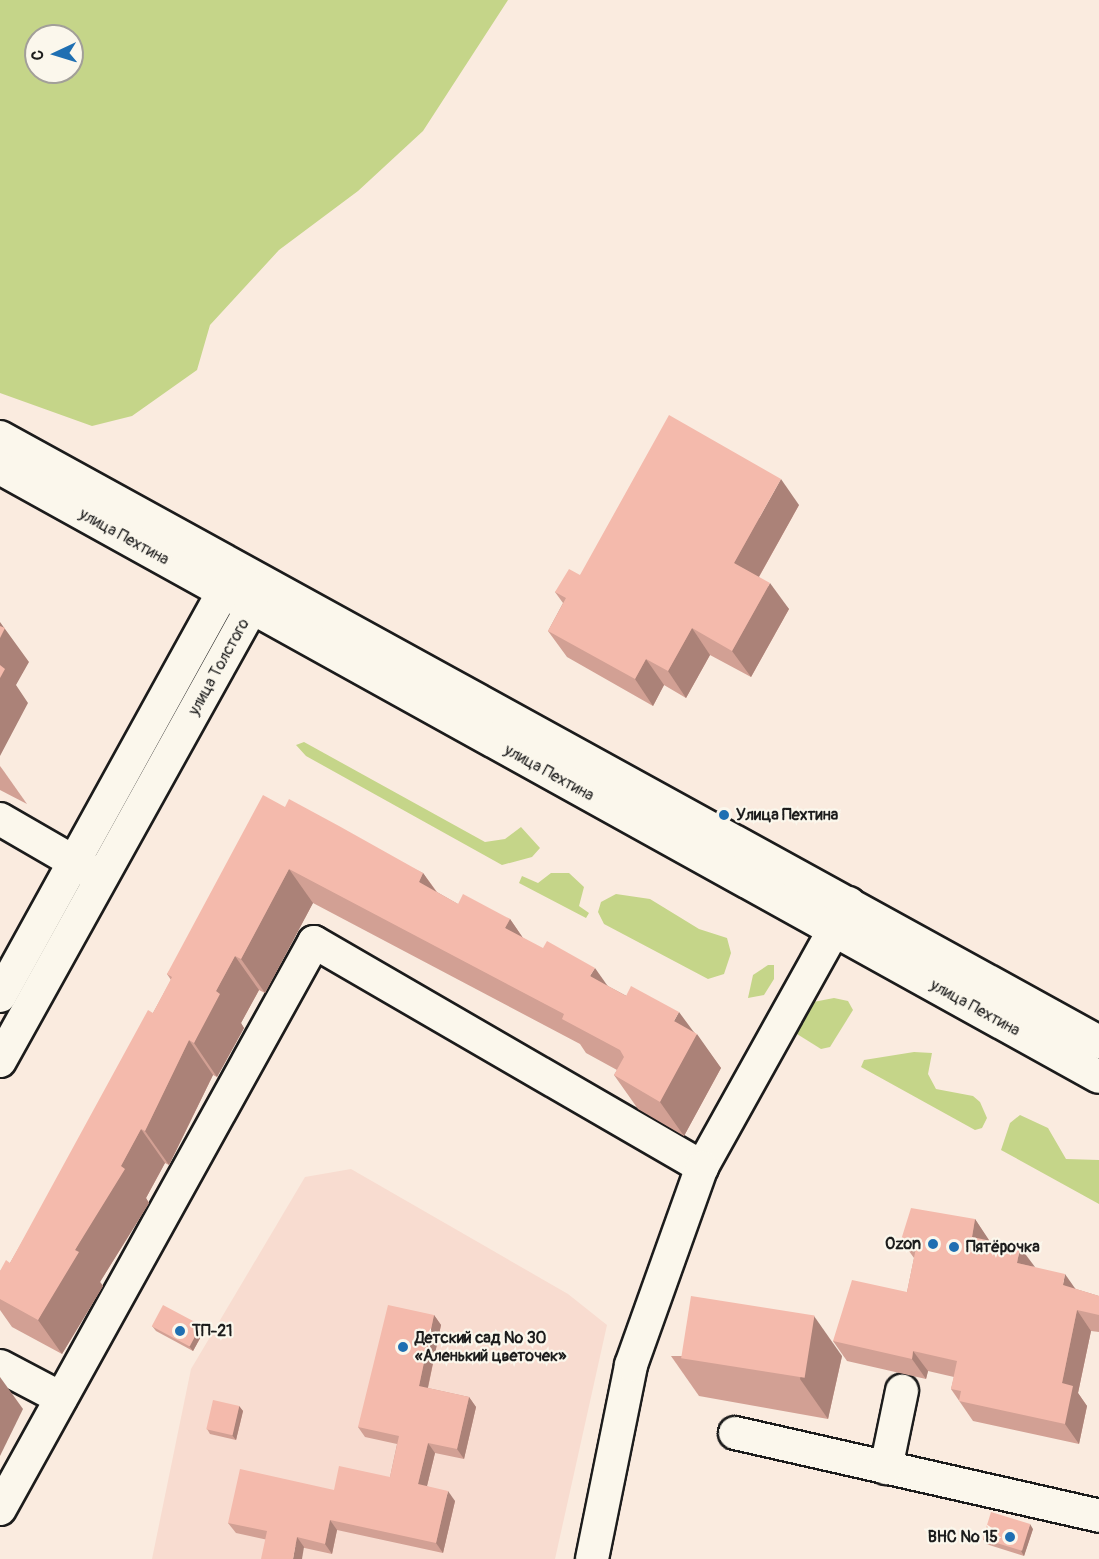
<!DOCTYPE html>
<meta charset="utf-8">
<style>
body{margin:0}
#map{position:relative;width:1099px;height:1559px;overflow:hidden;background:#faebdf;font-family:Pangolin,sans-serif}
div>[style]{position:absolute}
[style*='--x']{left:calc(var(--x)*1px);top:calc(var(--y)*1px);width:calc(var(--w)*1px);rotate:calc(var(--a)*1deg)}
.built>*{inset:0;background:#f8dcd0}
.green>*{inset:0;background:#c5d589}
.roads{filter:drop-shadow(2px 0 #1c1c1c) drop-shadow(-2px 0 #1c1c1c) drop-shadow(0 2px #1c1c1c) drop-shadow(0 -2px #1c1c1c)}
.minor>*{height:32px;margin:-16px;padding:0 16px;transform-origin:16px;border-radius:16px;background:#fbf7ec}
.wall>*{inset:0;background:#d2a094}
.shaded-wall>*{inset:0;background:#ab8278}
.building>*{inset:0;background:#f4baac;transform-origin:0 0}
.dots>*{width:16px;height:16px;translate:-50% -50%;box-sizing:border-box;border:3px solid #fbf7ec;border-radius:50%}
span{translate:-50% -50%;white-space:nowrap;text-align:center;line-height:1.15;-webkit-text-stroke:4.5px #fbf7ec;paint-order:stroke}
.street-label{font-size:16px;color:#1c1c1c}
.poi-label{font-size:16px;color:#1c1c1c;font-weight:700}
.left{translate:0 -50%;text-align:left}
.right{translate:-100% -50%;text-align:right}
.north{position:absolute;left:24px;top:24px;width:60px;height:60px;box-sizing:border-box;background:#fbf7ec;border:2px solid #a29f99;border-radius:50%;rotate:266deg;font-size:16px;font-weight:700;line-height:24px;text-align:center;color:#1c1c1c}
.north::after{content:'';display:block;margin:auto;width:21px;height:27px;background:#1f6fb2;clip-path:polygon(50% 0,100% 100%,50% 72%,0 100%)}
</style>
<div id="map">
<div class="built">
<div style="clip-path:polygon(351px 1169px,568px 1294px,607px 1325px,555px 1559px,152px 1559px,191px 1369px,305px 1177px)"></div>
</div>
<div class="green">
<div style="clip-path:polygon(evenodd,0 0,508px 0,423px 131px,358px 191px,279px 250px,210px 325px,197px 370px,132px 416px,92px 426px,0 393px,0 0,36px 36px,72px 36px,72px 72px,36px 72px,36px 36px)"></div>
<div style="clip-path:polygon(304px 742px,485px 842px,505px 839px,521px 827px,540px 848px,532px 857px,502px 865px,306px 756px,296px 745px)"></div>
<div style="clip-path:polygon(551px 873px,569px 873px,584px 887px,579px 906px,589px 913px,586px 918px,519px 883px,522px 876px,538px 883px)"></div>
<div style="clip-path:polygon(616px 894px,650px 899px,699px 929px,727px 938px,731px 953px,724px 974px,708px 979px,604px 924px,598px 912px,601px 902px)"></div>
<div style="clip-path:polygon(768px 965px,774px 965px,774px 979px,764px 995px,748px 998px,753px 975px)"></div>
<div style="clip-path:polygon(834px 998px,848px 1001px,853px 1010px,830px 1047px,821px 1049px,789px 1029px,803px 1004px)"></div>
<div style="clip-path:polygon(914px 1052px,932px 1053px,928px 1074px,936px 1089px,973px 1096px,980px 1102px,987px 1118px,982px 1128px,975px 1130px,861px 1067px,864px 1060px)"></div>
<div style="clip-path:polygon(1020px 1115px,1048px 1128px,1066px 1159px,1099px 1160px,1099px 1204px,1001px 1150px,1010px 1123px)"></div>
</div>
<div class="roads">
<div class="minor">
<div style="--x:0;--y:437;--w:1255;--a:28.83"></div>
<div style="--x:0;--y:468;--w:1256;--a:28.99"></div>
<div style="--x:0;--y:819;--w:108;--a:30.1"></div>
<div style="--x:0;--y:996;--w:461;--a:-61.1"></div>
<div style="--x:223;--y:592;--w:21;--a:-29"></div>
<div style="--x:0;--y:1061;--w:517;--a:-60.96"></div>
<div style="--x:251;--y:609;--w:21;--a:-87"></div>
<div style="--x:0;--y:1366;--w:69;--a:27.7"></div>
<div style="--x:735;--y:1433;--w:373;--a:12.8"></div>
<div style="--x:886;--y:1468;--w:79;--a:-78.3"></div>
<div style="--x:0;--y:1509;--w:648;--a:-61.02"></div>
<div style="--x:314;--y:942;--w:449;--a:30.1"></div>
<div style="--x:702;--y:1167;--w:302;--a:-60.9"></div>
<div style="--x:592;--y:1559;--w:198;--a:-78.6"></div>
<div style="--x:631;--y:1365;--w:210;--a:-70.3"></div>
</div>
</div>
<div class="wall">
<div style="clip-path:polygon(799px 505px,759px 577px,789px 609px,751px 677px,710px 655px,686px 698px,664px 685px,653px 706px,567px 657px,548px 631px,563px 603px,555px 592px,580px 575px)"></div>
<div style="clip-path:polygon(0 766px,3px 770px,27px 804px,0 790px)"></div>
<div style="clip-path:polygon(285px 807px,423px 873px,437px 892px,458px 904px,510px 919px,523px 938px,608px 986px,694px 1032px,721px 1068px,684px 1136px,638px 1109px,614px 1075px,617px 1070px,586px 1053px,580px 1044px,313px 903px,265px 993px,259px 990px,241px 1023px,244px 1028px,217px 1077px,213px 1075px,169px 1165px,165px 1163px,146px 1198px,149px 1203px,100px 1282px,103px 1286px,62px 1354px,12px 1327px,0 1310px,0 1271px,10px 1263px,153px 1013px,171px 980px,167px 974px)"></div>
<div style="clip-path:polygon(975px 1219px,989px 1241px,1034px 1267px,1076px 1289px,1099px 1296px,1099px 1332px,1091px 1331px,1078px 1393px,1087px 1406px,1079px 1444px,973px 1421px,951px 1389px,954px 1377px,928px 1371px,926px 1379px,847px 1361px,833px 1341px,907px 1292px,914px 1258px,901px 1240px)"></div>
<div style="clip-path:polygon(434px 1315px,441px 1325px,428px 1388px,469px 1397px,476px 1407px,464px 1459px,435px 1453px,427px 1486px,455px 1501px,443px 1553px,337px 1530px,332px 1554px,236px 1533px,228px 1523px,334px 1490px,390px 1477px,397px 1444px,365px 1437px,358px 1427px)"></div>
<div style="clip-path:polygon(152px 1326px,204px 1331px,193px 1351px,156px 1331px)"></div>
<div style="clip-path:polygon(671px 1356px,842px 1356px,828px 1419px,699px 1396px)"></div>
<div style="clip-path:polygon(239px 1406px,243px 1411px,236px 1440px,210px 1434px,207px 1429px)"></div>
<div style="clip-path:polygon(1033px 1529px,1024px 1556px,986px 1544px,983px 1539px)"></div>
</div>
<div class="shaded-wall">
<div style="clip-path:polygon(781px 479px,799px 505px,752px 589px,734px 563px)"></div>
<div style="clip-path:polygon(770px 583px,789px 609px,751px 677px,732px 651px)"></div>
<div style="clip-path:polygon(0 622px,29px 662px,16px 685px,28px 703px,0 756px)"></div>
<div style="clip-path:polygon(692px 628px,710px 655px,686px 698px,668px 671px)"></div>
<div style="clip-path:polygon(646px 659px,664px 685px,653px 706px,635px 679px)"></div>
<div style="clip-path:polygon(289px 869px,313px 903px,265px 993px,241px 959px)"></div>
<div style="clip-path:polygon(423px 873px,447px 907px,419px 882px)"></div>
<div style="clip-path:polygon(510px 919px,534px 954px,505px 928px)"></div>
<div style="clip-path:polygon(235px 956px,259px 990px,241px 1023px,244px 1028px,217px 1077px,194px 1043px,216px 991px)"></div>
<div style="clip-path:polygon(595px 968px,619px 1002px,590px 976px)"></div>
<div style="clip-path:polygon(679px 1012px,696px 1035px,697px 1034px,721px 1068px,684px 1136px,660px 1102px,674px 1021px)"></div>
<div style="clip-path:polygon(189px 1040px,213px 1075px,169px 1165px,145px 1131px)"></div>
<div style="clip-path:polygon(141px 1129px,165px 1163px,146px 1198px,149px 1203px,100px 1282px,103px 1286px,62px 1354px,38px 1320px,75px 1250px)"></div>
<div style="clip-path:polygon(975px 1219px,989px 1240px,986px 1257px,972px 1237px)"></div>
<div style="clip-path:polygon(1020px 1247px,1035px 1267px,1017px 1263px)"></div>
<div style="clip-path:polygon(1065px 1274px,1079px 1294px,1063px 1285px)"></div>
<div style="clip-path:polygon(1077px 1310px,1091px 1331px,1078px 1393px,1087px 1406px,1079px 1444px,1065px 1424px,1062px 1383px)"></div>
<div style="clip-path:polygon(434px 1315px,441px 1325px,426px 1396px,419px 1386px)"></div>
<div style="clip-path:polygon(814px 1316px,842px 1356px,828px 1419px,800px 1379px)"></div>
<div style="clip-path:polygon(201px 1325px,204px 1331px,193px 1351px,189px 1346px)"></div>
<div style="clip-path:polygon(913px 1351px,928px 1371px,926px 1379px,912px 1359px)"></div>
<div style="clip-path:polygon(0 1377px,23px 1409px,0 1456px)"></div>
<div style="clip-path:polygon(469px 1397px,476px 1407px,464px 1459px,457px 1449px)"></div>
<div style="clip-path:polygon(239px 1406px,243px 1411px,236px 1440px,232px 1435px)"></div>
<div style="clip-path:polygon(428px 1443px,435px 1453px,425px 1494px,418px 1484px)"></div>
<div style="clip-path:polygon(448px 1491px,455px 1501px,443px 1553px,436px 1543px)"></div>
<div style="clip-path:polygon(330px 1520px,337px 1530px,332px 1554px,325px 1544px)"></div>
<div style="clip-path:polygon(1030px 1524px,1033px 1529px,1024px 1556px,1021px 1551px)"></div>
<div style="clip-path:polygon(297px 1537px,304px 1547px,302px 1559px,293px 1559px)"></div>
</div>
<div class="building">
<div style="clip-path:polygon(669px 415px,781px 479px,734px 563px,770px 583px,732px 651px,692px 628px,668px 671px,646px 659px,635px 679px,548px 631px,566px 598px,555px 592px,569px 569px,580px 575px)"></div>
<div style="clip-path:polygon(0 626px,5px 628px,0 638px)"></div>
<div style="clip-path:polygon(0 665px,5px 669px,0 678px)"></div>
<div style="clip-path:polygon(263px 795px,285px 807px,289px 799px,339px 826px,423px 873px,419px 882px,458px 904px,463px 894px,510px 919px,505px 928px,543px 948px,547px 941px,595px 968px,590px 976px,626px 996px,631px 986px,679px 1012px,674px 1021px,697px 1034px,660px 1102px,614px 1075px,624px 1057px,620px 1050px,562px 1019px,564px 1014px,289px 869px,241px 959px,235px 956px,216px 991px,220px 994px,194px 1043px,189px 1040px,145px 1131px,141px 1129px,121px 1166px,125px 1169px,75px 1250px,79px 1252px,38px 1320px,0 1299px,0 1271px,6px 1260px,10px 1263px,148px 1010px,153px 1013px,172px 977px,167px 974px)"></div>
<div style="clip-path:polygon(911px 1208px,975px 1219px,972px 1237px,1020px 1247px,1017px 1263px,1065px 1274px,1063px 1285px,1099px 1296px,1099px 1315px,1077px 1310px,1062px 1383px,1073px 1386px,1065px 1424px,959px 1401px,961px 1391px,951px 1389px,957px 1361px,913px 1351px,912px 1359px,833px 1341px,852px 1280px,907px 1292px,917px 1243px,901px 1240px)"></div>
<div style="left:691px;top:1296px;width:125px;height:63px;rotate:9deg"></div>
<div style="left:163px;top:1305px;width:43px;height:24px;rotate:28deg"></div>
<div style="clip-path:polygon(388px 1305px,434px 1315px,419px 1386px,469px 1397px,457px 1449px,428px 1443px,418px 1484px,448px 1491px,436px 1543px,330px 1520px,325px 1544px,297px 1537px,293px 1559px,261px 1559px,267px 1531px,228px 1523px,240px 1469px,334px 1490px,339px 1466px,390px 1477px,399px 1436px,358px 1427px)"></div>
<div style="left:213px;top:1400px;width:27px;height:30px;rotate:13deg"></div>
<div style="left:991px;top:1512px;width:41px;height:28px;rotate:17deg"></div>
</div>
<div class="dots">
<div style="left:724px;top:815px;background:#1f6fb2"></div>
<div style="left:933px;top:1244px;background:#1f6fb2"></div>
<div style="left:954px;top:1247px;background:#1f6fb2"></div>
<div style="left:180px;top:1331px;background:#1f6fb2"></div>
<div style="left:403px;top:1347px;background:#1f6fb2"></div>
<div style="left:1010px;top:1537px;background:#1f6fb2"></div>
</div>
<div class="street-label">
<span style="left:124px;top:537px;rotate:29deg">улица Пехтина</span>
<span style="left:219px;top:667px;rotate:-61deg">улица Толстого</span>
<span style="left:549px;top:773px;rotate:29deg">улица Пехтина</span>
<span style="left:975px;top:1008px;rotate:29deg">улица Пехтина</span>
</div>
<div class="poi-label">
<span class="left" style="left:736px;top:815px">Улица Пехтина</span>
<span class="right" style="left:921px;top:1244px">Ozon</span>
<span class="left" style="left:966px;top:1247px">Пятёрочка</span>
<span class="left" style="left:192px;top:1331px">ТП-21</span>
<span class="left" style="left:415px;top:1347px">Детский сад № 30<br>«Аленький цветочек»</span>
<span class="right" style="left:998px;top:1537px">ВНС № 15</span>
</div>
<div class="north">С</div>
</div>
